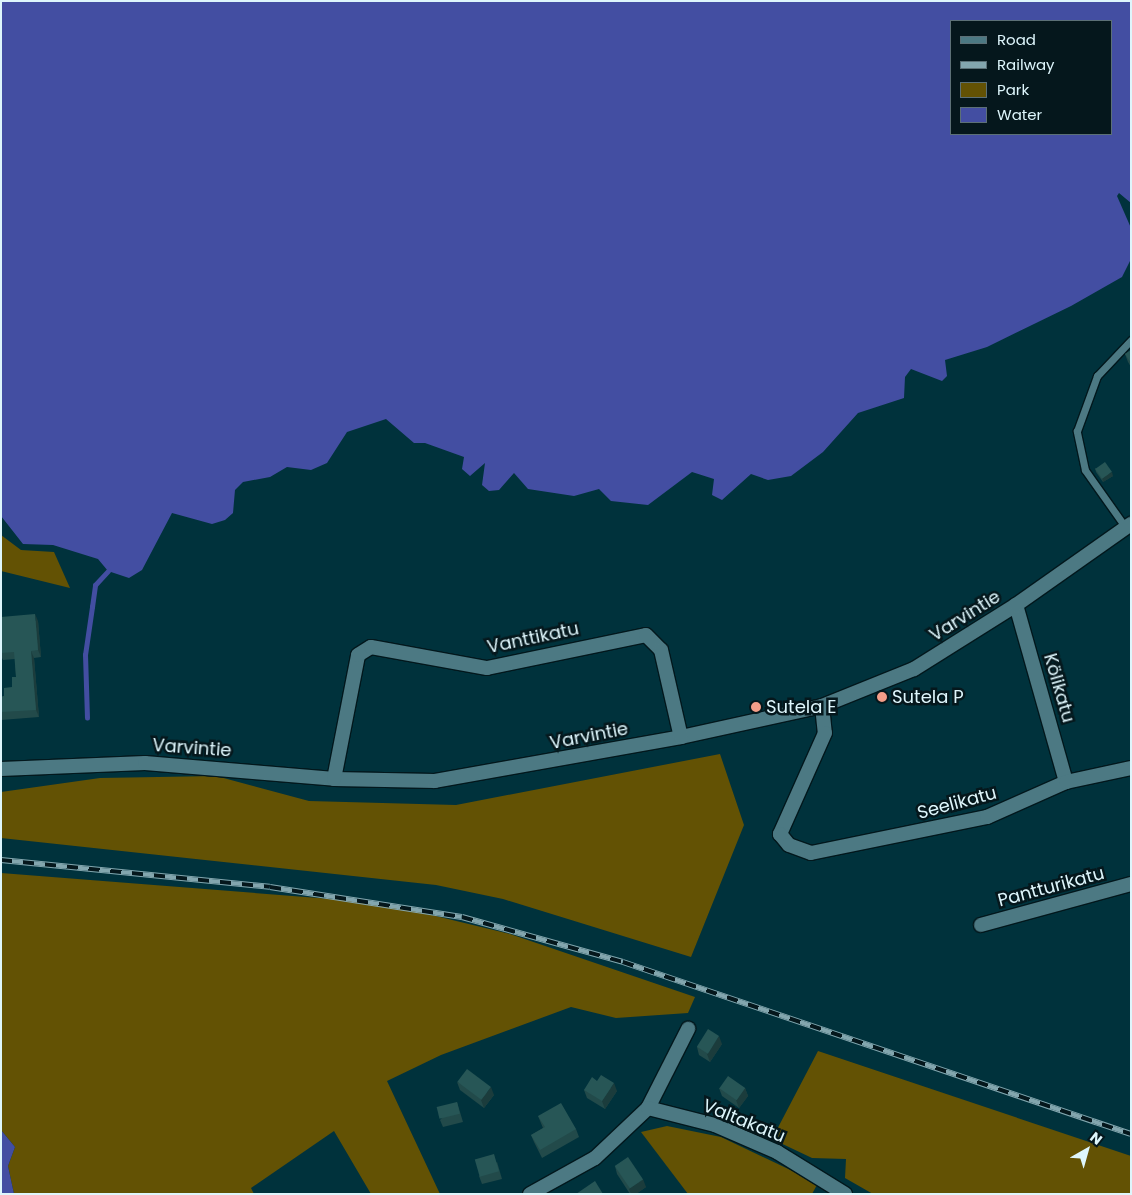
<!DOCTYPE html>
<meta charset="utf-8">
<style>
body{margin:0}
#map{position:relative;width:1132px;height:1195px;overflow:hidden;background:#00323c;font-family:Poppins,sans-serif}
div>[style]{position:absolute}
[style*='--x']{left:calc(var(--x)*1px);top:calc(var(--y)*1px);width:calc(var(--w)*1px);rotate:calc(var(--a)*1deg)}
.green>*{inset:0;background:#635204}
.water>*{inset:0;background:#434ea2}
.stream>*{height:4.5px;margin:-2.25px;padding:0 2.25px;transform-origin:2.25px;border-radius:2.25px;background:#434ea2}
.roads{filter:drop-shadow(1px 0 #02181d) drop-shadow(-1px 0 #02181d) drop-shadow(0 1px #02181d) drop-shadow(0 -1px #02181d)}
.service>*{height:7px;margin:-3.5px;padding:0 3.5px;transform-origin:3.5px;border-radius:3.5px;background:#4c7983}
.minor>*{height:14px;margin:-7px;padding:0 7px;transform-origin:7px;border-radius:7px;background:#4c7983}
.rail>*{height:5.5px;margin-top:-2.75px;transform-origin:0;background:repeating-linear-gradient(90deg,#05171c 0 11px,#83a6ae 0 22px);box-sizing:border-box;border-block:1px solid #83a6ae}
.wall>*{inset:0;background:#224a4a}
.shaded-wall>*{inset:0;background:#1b3c3c}
.building>*{inset:0;background:#275656;transform-origin:0 0}
.dots>*{width:14px;height:14px;translate:-50% -50%;box-sizing:border-box;border:2px solid #05171c;border-radius:50%}
span{translate:-50% -50%;white-space:nowrap;text-align:center;line-height:1.15;-webkit-text-stroke:5px #05171c;paint-order:stroke}
.street-label{font-size:18px;color:#def6fc}
.poi-label{font-size:18px;color:#def6fc}
.left{translate:0 -50%;text-align:left}
.frame{position:absolute;inset:0;border:2px solid #def6fc;pointer-events:none}
.legend{position:absolute;left:950px;top:20px;width:162px;height:115px;box-sizing:border-box;background:#05171c;border:1px solid #5c7076;margin:0;padding:6px 9px;list-style:none;font-size:15px;color:#def6fc}
.legend li{display:flex;align-items:center;gap:10px;height:25px}
.legend b{width:25px;border:1px solid #5c7076}
.north{position:absolute;left:1062px;top:1125px;width:50px;height:50px;-webkit-text-stroke:4px #05171c;paint-order:stroke;rotate:38deg;font-size:14px;font-weight:700;line-height:20px;text-align:center;color:#def6fc}
.north::after{content:'';display:block;margin:auto;width:18px;height:22px;background:#def6fc;clip-path:polygon(50% 0,100% 100%,50% 72%,0 100%)}
</style>
<div id="map">
<div class="green">
<div style="clip-path:polygon(1px 535px,21px 550px,54px 552px,70px 588px,1px 571px)"></div>
<div style="clip-path:polygon(720px 754px,744px 825px,691px 957px,503px 899px,436px 885px,1px 838px,1px 792px,100px 778px,216px 776px,309px 801px,456px 805px)"></div>
<div style="clip-path:polygon(1px 873px,382px 903px,510px 934px,695px 997px,688px 1013px,616px 1018px,571px 1007px,441px 1055px,387px 1081px,440px 1194px,371px 1194px,334px 1131px,251px 1188px,254px 1194px,14px 1194px,8px 1166px,15px 1147px,1px 1130px)"></div>
<div style="clip-path:polygon(818px 1051px,1131px 1156px,1131px 1194px,873px 1194px,845px 1178px,846px 1159px,812px 1158px,772px 1139px)"></div>
<div style="clip-path:polygon(667px 1126px,721px 1137px,818px 1183px,812px 1194px,688px 1194px,641px 1132px)"></div>
</div>
<div class="water">
<div style="clip-path:polygon(evenodd,1px 1px,1131px 1px,1131px 203px,1119px 193px,1117px 196px,1131px 228px,1131px 259px,1122px 277px,1071px 306px,987px 347px,945px 360px,947px 376px,942px 381px,911px 369px,905px 377px,904px 398px,858px 413px,823px 452px,791px 476px,768px 480px,751px 474px,722px 500px,712px 495px,714px 479px,692px 472px,648px 505px,611px 501px,599px 489px,574px 496px,528px 489px,514px 473px,499px 490px,489px 491px,482px 485px,485px 463px,470px 476px,462px 469px,464px 457px,425px 443px,414px 443px,386px 419px,347px 432px,327px 463px,311px 470px,287px 467px,270px 477px,243px 482px,235px 490px,233px 513px,225px 520px,212px 524px,172px 513px,142px 570px,129px 578px,108px 571px,98px 559px,53px 545px,23px 544px,1px 516px,1px 1px,951px 21px,1111px 21px,1111px 134px,951px 134px,951px 21px)"></div>
<div style="clip-path:polygon(1px 1130px,15px 1147px,8px 1166px,14px 1194px,1px 1194px)"></div>
</div>
<div class="stream">
<div style="--x:87;--y:718;--w:63;--a:-91.8"></div>
<div style="--x:85;--y:655;--w:49;--a:-81.7"></div>
<div style="--x:92;--y:607;--w:22;--a:-82"></div>
<div style="--x:95;--y:585;--w:19;--a:-47"></div>
</div>
<div class="roads">
<div class="service">
<div style="--x:1126;--y:528;--w:71;--a:-125.3"></div>
<div style="--x:1085;--y:470;--w:40;--a:-102"></div>
<div style="--x:1077;--y:431;--w:59;--a:-70"></div>
<div style="--x:1097;--y:376;--w:50;--a:-46.6"></div>
</div>
<div class="minor">
<div style="--x:1016;--y:605;--w:184;--a:74.2"></div>
<div style="--x:822;--y:706;--w:27;--a:84"></div>
<div style="--x:825;--y:733;--w:111;--a:114"></div>
<div style="--x:780;--y:834;--w:14;--a:51"></div>
<div style="--x:789;--y:845;--w:23;--a:20"></div>
<div style="--x:811;--y:853;--w:180;--a:-11.6"></div>
<div style="--x:987;--y:817;--w:86;--a:-23.9"></div>
<div style="--x:1066;--y:782;--w:66;--a:-12.2"></div>
<div style="--x:1;--y:769;--w:144;--a:-2.4"></div>
<div style="--x:145;--y:763;--w:190;--a:4.8"></div>
<div style="--x:334;--y:779;--w:101;--a:1.1"></div>
<div style="--x:435;--y:781;--w:250;--a:-10.1"></div>
<div style="--x:681;--y:737;--w:144;--a:-12.4"></div>
<div style="--x:822;--y:706;--w:99;--a:-21.9"></div>
<div style="--x:914;--y:669;--w:120;--a:-32.1"></div>
<div style="--x:1016;--y:605;--w:141;--a:-35.2"></div>
<div style="--x:334;--y:779;--w:126;--a:-79"></div>
<div style="--x:358;--y:655;--w:15;--a:-32"></div>
<div style="--x:371;--y:647;--w:118;--a:10.3"></div>
<div style="--x:487;--y:668;--w:162;--a:-11.7"></div>
<div style="--x:646;--y:635;--w:21;--a:45"></div>
<div style="--x:661;--y:650;--w:89;--a:77.1"></div>
<div style="--x:981;--y:925;--w:156;--a:-15.3"></div>
<div style="--x:648;--y:1108;--w:89;--a:-63.1"></div>
<div style="--x:530;--y:1194;--w:74;--a:-29"></div>
<div style="--x:595;--y:1158;--w:73;--a:-43.3"></div>
<div style="--x:648;--y:1108;--w:69;--a:14.2"></div>
<div style="--x:715;--y:1125;--w:68;--a:23.5"></div>
<div style="--x:777;--y:1152;--w:80;--a:31.7"></div>
</div>
</div>
<div class="rail">
<div style="--x:1;--y:860;--w:270;--a:5.7"></div>
<div style="--x:270;--y:887;--w:194;--a:8.9"></div>
<div style="--x:462;--y:917;--w:167;--a:15.6"></div>
<div style="--x:623;--y:962;--w:536;--a:18.71"></div>
</div>
<div class="wall">
<div style="clip-path:polygon(1131px 350px,1131px 367px,1128px 362px,1125px 354px)"></div>
<div style="clip-path:polygon(1095px 468px,1113px 476px,1103px 482px,1096px 472px)"></div>
<div style="clip-path:polygon(1px 617px,38px 621px,41px 657px,34px 658px,39px 717px,1px 720px,1px 697px,4px 696px,12px 687px,16px 677px,15px 659px,3px 660px,1px 656px)"></div>
<div style="clip-path:polygon(722px 1044px,710px 1062px,699px 1055px,697px 1047px)"></div>
<div style="clip-path:polygon(597px 1081px,617px 1091px,605px 1109px,587px 1098px,584px 1090px)"></div>
<div style="clip-path:polygon(457px 1082px,494px 1095px,484px 1108px,460px 1090px)"></div>
<div style="clip-path:polygon(719px 1088px,745px 1088px,748px 1096px,739px 1108px,722px 1096px)"></div>
<div style="clip-path:polygon(457px 1102px,463px 1122px,443px 1127px,440px 1120px)"></div>
<div style="clip-path:polygon(538px 1116px,576px 1129px,579px 1137px,542px 1158px,534px 1142px,531px 1135px,543px 1128px)"></div>
<div style="clip-path:polygon(497px 1162px,502px 1179px,482px 1184px,479px 1176px)"></div>
<div style="clip-path:polygon(615px 1166px,646px 1187px,636px 1194px,630px 1194px,617px 1174px)"></div>
</div>
<div class="shaded-wall">
<div style="clip-path:polygon(1112px 472px,1113px 476px,1103px 482px,1102px 478px)"></div>
<div style="clip-path:polygon(35px 614px,38px 621px,41px 657px,38px 650px)"></div>
<div style="clip-path:polygon(31px 651px,34px 658px,39px 717px,36px 710px)"></div>
<div style="clip-path:polygon(719px 1036px,722px 1044px,710px 1062px,707px 1054px)"></div>
<div style="clip-path:polygon(614px 1083px,617px 1091px,605px 1109px,602px 1101px)"></div>
<div style="clip-path:polygon(491px 1087px,494px 1095px,484px 1108px,481px 1100px)"></div>
<div style="clip-path:polygon(745px 1088px,748px 1096px,739px 1108px,736px 1100px)"></div>
<div style="clip-path:polygon(643px 1179px,646px 1187px,636px 1194px,631px 1194px,629px 1189px)"></div>
</div>
<div class="building">
<div style="clip-path:polygon(1131px 350px,1131px 363px,1125px 354px)"></div>
<div style="left:1105px;top:462px;width:12px;height:12px;rotate:55deg"></div>
<div style="clip-path:polygon(35px 614px,38px 650px,31px 651px,36px 710px,1px 712px,1px 697px,4px 696px,4px 688px,12px 687px,12px 677px,16px 677px,14px 652px,1px 653px,1px 617px)"></div>
<div style="left:708px;top:1029px;width:13px;height:21px;rotate:32deg"></div>
<div style="left:467px;top:1069px;width:30px;height:16px;rotate:37deg"></div>
<div style="clip-path:polygon(601px 1075px,614px 1083px,602px 1101px,584px 1090px,592px 1077px,597px 1081px)"></div>
<div style="left:728px;top:1076px;width:21px;height:15px;rotate:35deg"></div>
<div style="left:457px;top:1102px;width:12px;height:21px;rotate:76deg"></div>
<div style="clip-path:polygon(561px 1103px,576px 1129px,540px 1150px,531px 1135px,545px 1127px,538px 1116px)"></div>
<div style="left:494px;top:1154px;width:18px;height:20px;rotate:74deg"></div>
<div style="left:628px;top:1157px;width:27px;height:16px;rotate:56deg"></div>
<div style="clip-path:polygon(595px 1181px,603px 1194px,576px 1194px)"></div>
</div>
<div class="dots">
<div style="left:882px;top:697px;background:#f49e89"></div>
<div style="left:756px;top:707px;background:#f49e89"></div>
</div>
<div class="street-label">
<span style="left:965px;top:616px;rotate:-32deg">Varvintie</span>
<span style="left:533px;top:638px;rotate:-12deg">Vanttikatu</span>
<span style="left:1059px;top:688px;rotate:74deg">Kölikatu</span>
<span style="left:589px;top:736px;rotate:-11deg">Varvintie</span>
<span style="left:192px;top:748px;rotate:4deg">Varvintie</span>
<span style="left:957px;top:803px;rotate:-15deg">Seelikatu</span>
<span style="left:1051px;top:887px;rotate:-15deg">Pantturikatu</span>
<span style="left:744px;top:1121px;rotate:22deg">Valtakatu</span>
</div>
<div class="poi-label">
<span class="left" style="left:892px;top:697px">Sutela P</span>
<span class="left" style="left:766px;top:707px">Sutela E</span>
</div>
<div class="frame"></div>
<ul class="legend">
<li><b style="height:6px;background:#4c7983"></b>Road</li>
<li><b style="height:6px;background:#83a6ae"></b>Railway</li>
<li><b style="height:14px;background:#635204"></b>Park</li>
<li><b style="height:14px;background:#434ea2"></b>Water</li>
</ul>
<div class="north">N</div>
</div>
